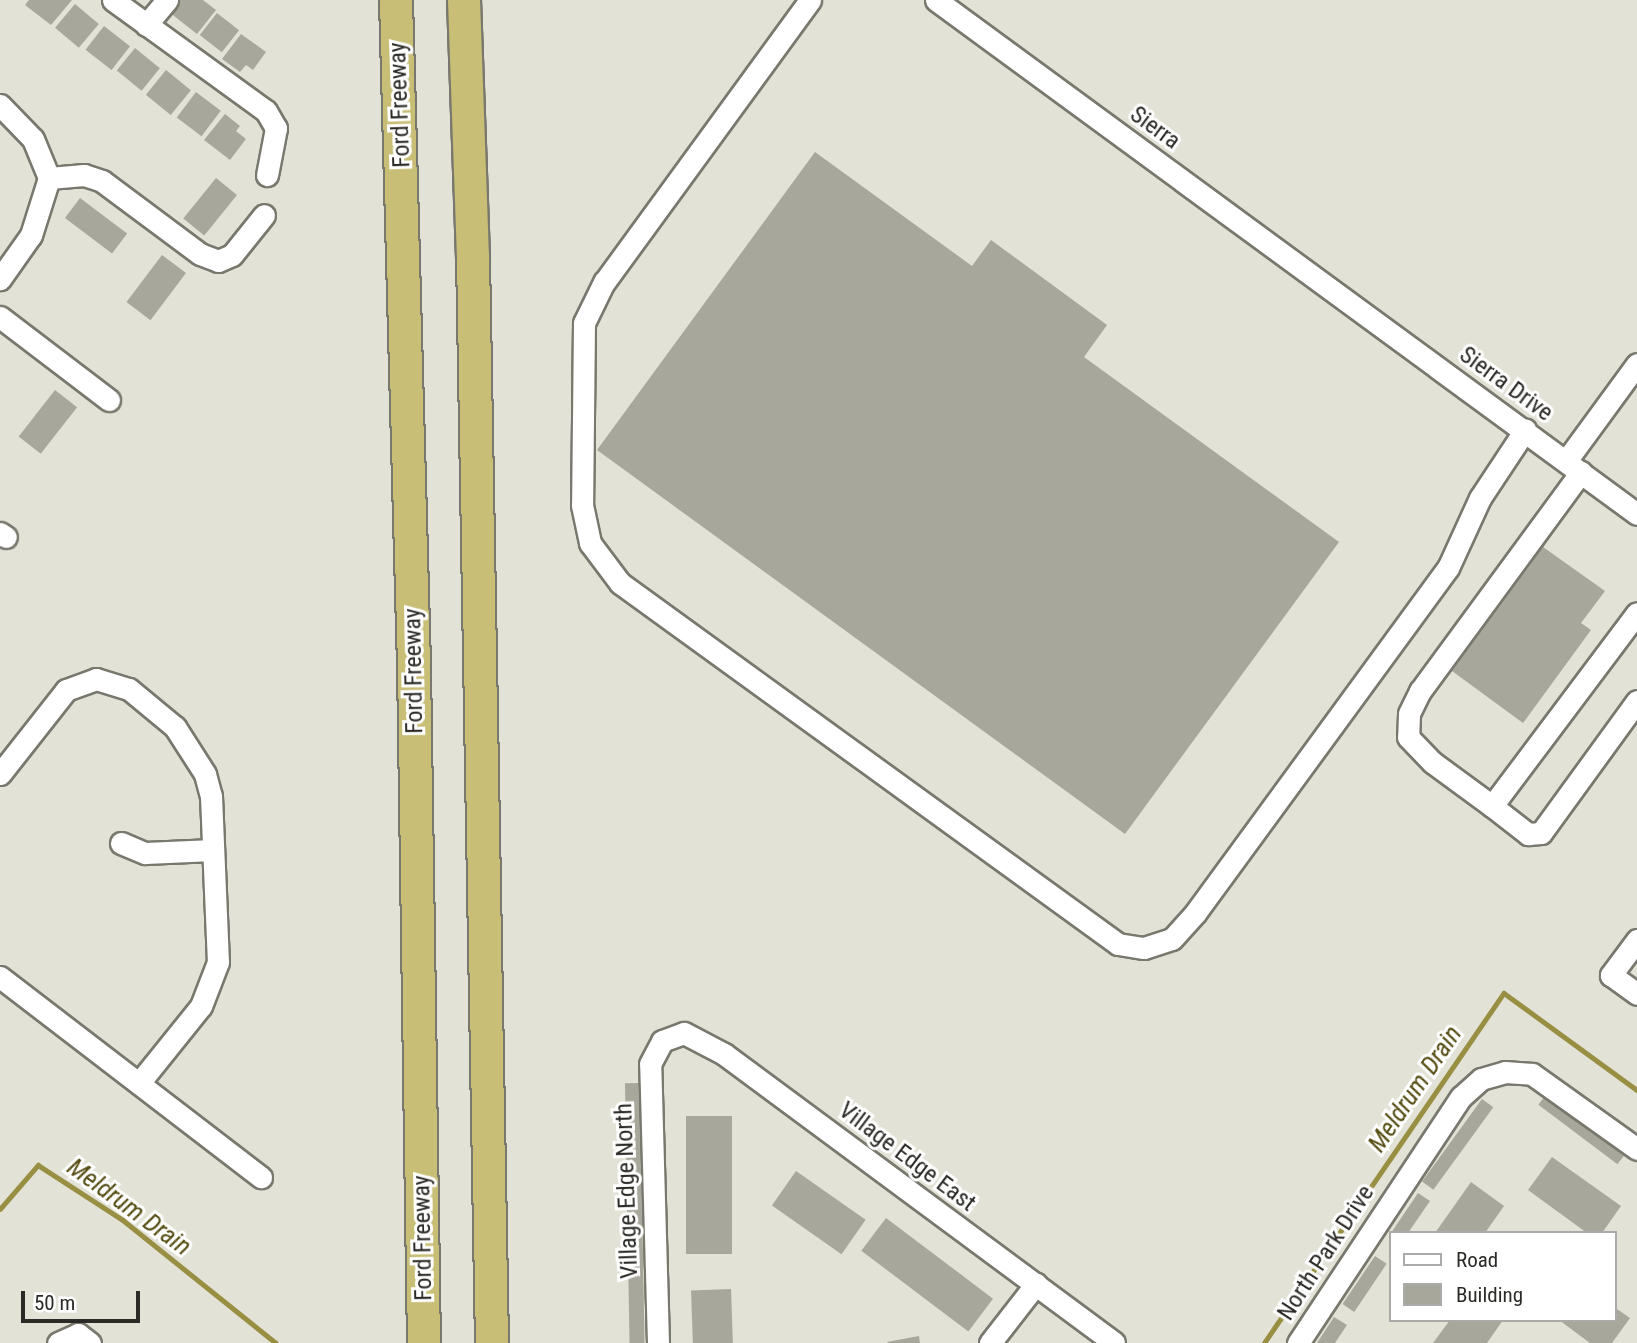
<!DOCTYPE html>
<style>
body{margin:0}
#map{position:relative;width:1637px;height:1343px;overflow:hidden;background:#e3e2d7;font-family:"Roboto Condensed",sans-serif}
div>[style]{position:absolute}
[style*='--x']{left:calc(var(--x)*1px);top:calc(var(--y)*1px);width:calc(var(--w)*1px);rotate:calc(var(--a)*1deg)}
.stream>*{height:4.5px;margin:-2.25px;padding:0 2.25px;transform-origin:2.25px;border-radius:2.25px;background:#998f43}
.building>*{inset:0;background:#a8a79c;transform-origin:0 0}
.roads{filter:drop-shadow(2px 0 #79786e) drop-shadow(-2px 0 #79786e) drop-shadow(0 2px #79786e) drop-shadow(0 -2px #79786e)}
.minor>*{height:21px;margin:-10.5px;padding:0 10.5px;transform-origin:10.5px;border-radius:10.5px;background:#fff}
.highway>*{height:32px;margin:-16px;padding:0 16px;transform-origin:16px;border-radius:16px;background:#c8be76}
span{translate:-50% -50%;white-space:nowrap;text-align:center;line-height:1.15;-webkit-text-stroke:6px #fff;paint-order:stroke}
.street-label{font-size:24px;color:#2b2a26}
.water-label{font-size:26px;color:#564e14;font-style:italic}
.legend{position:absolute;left:1389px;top:1231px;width:228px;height:91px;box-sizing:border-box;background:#fff;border:2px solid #aaaaa8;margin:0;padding:9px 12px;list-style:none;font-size:21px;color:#2b2a26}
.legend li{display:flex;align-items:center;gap:14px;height:35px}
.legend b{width:35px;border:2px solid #aaaaa8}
.scale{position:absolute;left:21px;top:1291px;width:119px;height:32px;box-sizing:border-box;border:4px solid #2b2a26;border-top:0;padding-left:9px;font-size:21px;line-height:24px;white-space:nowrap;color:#2b2a26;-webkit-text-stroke:5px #fff;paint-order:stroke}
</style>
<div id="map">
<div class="stream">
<div style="--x:0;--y:1209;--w:58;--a:-49.2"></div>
<div style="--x:38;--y:1165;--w:101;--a:32.9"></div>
<div style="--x:123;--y:1220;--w:196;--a:38.8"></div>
<div style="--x:1264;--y:1343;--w:424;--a:-55.6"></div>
<div style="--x:1504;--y:993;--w:165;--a:36.1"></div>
</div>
<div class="building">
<div style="clip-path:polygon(29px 0,72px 0,51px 25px,25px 5px)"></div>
<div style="clip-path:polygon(178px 0,203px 0,216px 10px,197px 34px,169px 12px)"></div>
<div style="left:75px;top:4px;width:31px;height:31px;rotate:40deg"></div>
<div style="left:217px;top:13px;width:28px;height:28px;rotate:38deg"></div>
<div style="left:104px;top:26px;width:33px;height:30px;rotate:38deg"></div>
<div style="clip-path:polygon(241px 34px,266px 52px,253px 70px,246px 65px,240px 72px,222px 59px)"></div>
<div style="left:135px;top:48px;width:32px;height:29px;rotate:39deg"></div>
<div style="left:166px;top:70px;width:32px;height:32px;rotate:39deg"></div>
<div style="left:196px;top:92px;width:31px;height:32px;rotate:37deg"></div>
<div style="clip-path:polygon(225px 114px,240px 126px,236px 131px,246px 139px,230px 160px,204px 140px)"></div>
<div style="clip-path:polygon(815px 152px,972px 266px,991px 240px,1107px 325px,1084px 357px,1339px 542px,1125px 834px,597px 450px)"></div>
<div style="left:216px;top:178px;width:27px;height:52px;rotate:39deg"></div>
<div style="left:80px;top:198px;width:59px;height:25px;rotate:37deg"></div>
<div style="left:162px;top:255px;width:30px;height:59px;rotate:37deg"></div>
<div style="left:55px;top:390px;width:28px;height:59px;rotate:38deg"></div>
<div style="clip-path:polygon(1543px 547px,1605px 591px,1581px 623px,1591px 630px,1523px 723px,1452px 671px)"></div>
<div style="left:640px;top:1083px;width:260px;height:15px;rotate:89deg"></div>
<div style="left:1545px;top:1096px;width:99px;height:11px;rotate:37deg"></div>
<div style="left:1482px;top:1099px;width:14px;height:102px;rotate:36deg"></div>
<div style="left:732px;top:1116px;width:138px;height:46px;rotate:90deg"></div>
<div style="clip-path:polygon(1552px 1157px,1621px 1206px,1602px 1233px,1587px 1233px,1528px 1190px)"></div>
<div style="left:796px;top:1171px;width:85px;height:42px;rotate:35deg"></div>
<div style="clip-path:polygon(1471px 1182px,1504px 1206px,1485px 1233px,1435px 1233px)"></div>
<div style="clip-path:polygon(1418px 1193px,1430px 1201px,1408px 1233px,1391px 1233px)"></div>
<div style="left:886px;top:1218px;width:134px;height:41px;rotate:37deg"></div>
<div style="left:1375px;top:1256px;width:14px;height:58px;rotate:34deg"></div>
<div style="left:731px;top:1289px;width:54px;height:40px;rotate:88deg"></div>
<div style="clip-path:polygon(1614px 1307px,1630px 1318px,1612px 1343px,1590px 1343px,1559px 1320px,1614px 1320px)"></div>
<div style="clip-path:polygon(1334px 1317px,1347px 1325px,1335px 1343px,1317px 1343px)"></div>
<div style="clip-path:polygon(1450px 1320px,1503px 1320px,1487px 1343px,1433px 1343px)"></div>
<div style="clip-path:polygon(919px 1336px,920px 1343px,888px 1343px,887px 1342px)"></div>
</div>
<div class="roads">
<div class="minor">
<div style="--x:113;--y:0;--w:189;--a:36"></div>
<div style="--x:266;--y:111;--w:20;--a:60"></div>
<div style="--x:276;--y:128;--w:48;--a:100.8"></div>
<div style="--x:810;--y:0;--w:349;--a:126.1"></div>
<div style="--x:604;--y:282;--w:46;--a:116"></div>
<div style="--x:584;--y:323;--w:182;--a:90.6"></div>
<div style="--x:582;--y:505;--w:39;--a:78"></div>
<div style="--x:590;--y:543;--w:50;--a:53.1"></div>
<div style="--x:620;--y:583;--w:615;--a:35.94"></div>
<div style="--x:1118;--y:944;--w:26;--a:9"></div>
<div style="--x:1144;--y:948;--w:29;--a:-18"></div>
<div style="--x:1172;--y:939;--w:36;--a:-48"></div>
<div style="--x:1196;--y:912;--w:426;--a:-53.8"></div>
<div style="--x:1448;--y:568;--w:77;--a:-65.4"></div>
<div style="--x:1480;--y:498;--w:82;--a:-56.5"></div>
<div style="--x:936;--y:0;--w:869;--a:36.25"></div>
<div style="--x:146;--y:25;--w:33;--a:-50"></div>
<div style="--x:0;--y:105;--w:47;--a:45.9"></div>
<div style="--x:33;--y:139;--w:42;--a:67.7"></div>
<div style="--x:49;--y:178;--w:60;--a:107.5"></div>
<div style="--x:31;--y:235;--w:54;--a:125.2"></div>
<div style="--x:49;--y:178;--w:35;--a:-5"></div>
<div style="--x:84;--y:175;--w:19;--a:18"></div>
<div style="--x:102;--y:181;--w:122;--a:36.7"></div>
<div style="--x:200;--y:254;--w:19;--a:21"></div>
<div style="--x:218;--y:261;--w:15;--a:-23"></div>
<div style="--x:232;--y:255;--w:51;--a:-51.3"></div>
<div style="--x:0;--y:317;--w:137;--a:37.3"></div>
<div style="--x:1566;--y:461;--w:120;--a:-53.8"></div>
<div style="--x:1581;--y:472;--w:272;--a:126.3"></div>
<div style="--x:1420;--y:691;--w:25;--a:116"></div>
<div style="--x:1409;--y:714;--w:23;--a:92"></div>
<div style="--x:1408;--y:737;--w:35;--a:46"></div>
<div style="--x:1432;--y:762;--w:74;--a:36.3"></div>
<div style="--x:1492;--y:806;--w:241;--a:-53.1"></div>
<div style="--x:0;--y:533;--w:7;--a:34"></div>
<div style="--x:0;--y:774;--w:107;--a:-51.8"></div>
<div style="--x:66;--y:690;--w:32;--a:-20"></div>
<div style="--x:96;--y:679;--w:34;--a:17"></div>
<div style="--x:129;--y:689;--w:60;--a:39.6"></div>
<div style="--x:175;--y:727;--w:56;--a:57.4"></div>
<div style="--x:205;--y:774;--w:23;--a:75"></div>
<div style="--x:211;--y:796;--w:166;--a:87.6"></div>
<div style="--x:218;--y:962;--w:47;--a:111.1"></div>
<div style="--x:201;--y:1006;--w:99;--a:128.8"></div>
<div style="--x:1492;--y:806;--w:46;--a:37.9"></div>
<div style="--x:1528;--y:834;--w:13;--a:-4"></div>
<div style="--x:1541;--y:833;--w:163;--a:-54"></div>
<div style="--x:121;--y:843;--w:26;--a:23"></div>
<div style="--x:145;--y:853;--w:68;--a:-2.5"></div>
<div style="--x:1637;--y:940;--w:44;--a:126.6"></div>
<div style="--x:1611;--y:975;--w:32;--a:36"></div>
<div style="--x:0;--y:977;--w:329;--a:37.5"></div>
<div style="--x:58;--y:1343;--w:22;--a:-24"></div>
<div style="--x:78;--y:1334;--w:15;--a:37"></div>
<div style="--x:658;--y:1343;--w:279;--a:-91.6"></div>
<div style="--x:650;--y:1064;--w:26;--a:-62"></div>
<div style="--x:662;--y:1041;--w:23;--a:-20"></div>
<div style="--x:684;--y:1033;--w:45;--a:27.7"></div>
<div style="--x:724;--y:1054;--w:485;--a:36.5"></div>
<div style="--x:990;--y:1343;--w:75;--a:-52.1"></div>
<div style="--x:1298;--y:1343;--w:295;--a:-56.5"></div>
<div style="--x:1461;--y:1097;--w:27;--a:-42"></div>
<div style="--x:1481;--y:1079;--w:25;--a:-16"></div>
<div style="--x:1505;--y:1072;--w:27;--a:4"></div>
<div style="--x:1532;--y:1074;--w:129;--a:35.5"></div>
</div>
<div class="highway">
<div style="--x:396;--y:0;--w:664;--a:88.45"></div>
<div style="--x:414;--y:664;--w:679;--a:89.16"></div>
<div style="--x:464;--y:0;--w:256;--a:88"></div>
<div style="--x:473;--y:256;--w:1087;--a:89"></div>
</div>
</div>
<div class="street-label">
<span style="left:400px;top:105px;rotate:-92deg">Ford Freeway</span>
<span style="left:1155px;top:128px;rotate:36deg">Sierra</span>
<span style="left:1506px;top:384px;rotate:36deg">Sierra Drive</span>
<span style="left:414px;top:671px;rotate:-91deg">Ford Freeway</span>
<span style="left:907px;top:1157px;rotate:37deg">Village Edge East</span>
<span style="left:627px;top:1191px;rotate:-92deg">Village Edge North</span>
<span style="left:423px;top:1238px;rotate:-91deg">Ford Freeway</span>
<span style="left:1326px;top:1253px;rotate:-57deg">North Park Drive</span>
</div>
<div class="water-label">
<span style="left:1415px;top:1089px;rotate:-56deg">Meldrum Drain</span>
<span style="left:129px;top:1207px;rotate:36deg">Meldrum Drain</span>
</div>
<ul class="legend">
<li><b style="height:9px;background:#fff"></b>Road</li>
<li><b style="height:19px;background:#a8a79c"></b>Building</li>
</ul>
<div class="scale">50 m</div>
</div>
